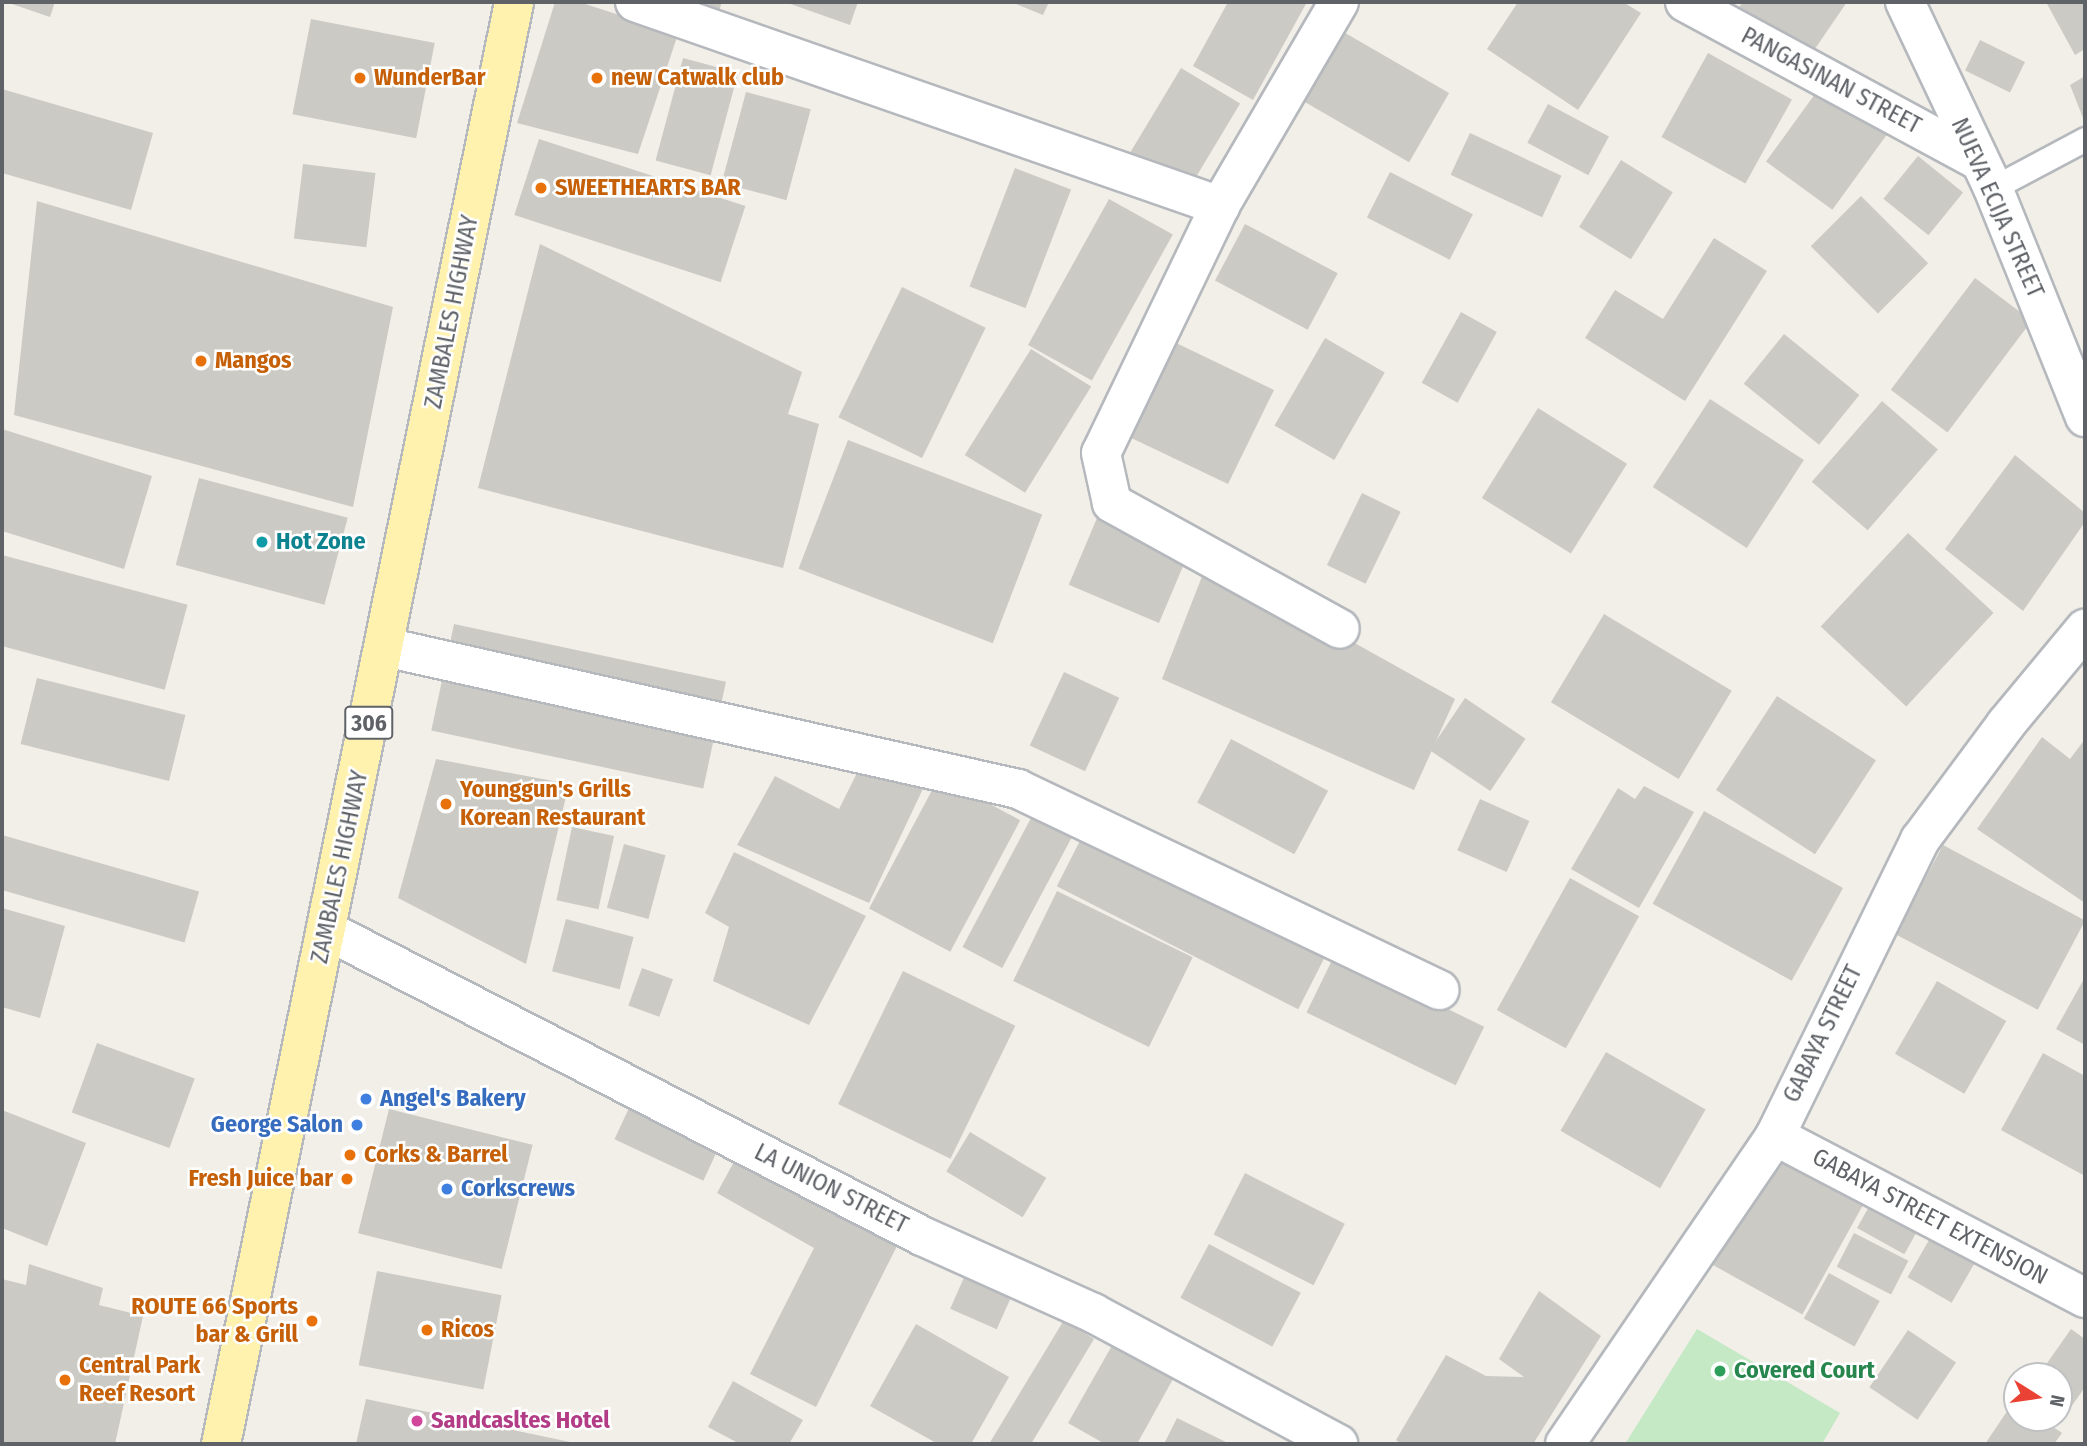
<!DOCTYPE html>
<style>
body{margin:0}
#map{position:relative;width:2087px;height:1446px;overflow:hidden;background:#f1efe8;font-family:"Fira Sans Condensed",sans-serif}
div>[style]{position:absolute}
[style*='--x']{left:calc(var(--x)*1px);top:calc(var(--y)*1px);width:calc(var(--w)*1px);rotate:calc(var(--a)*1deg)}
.green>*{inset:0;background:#c5e8c5}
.building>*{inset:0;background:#cccac5;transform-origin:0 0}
.roads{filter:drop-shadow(2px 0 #b5b8bc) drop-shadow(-2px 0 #b5b8bc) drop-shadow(0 2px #b5b8bc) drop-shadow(0 -2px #b5b8bc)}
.lane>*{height:23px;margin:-11.5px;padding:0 11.5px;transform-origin:11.5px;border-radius:11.5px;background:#fff}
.street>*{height:38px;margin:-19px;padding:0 19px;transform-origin:19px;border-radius:19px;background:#fff}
.primary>*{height:38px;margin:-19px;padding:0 19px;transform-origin:19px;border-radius:19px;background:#fff2af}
.dots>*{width:19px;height:19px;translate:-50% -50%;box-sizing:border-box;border:4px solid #fff;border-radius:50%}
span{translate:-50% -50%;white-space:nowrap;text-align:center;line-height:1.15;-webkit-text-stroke:5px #fff;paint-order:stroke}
.shield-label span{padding:2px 5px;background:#fff;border:2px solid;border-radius:5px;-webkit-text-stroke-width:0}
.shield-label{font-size:23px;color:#5f6368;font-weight:700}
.food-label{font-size:24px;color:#c56008;font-weight:700}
.left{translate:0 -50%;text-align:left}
.right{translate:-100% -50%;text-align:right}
.street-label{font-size:24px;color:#5f6368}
.culture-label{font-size:24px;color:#0d838f;font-weight:700}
.shop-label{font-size:24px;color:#366cbe;font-weight:700}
.leisure-label{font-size:24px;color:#27864d;font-weight:700}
.hotel-label{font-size:24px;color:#b23c85;font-weight:700}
.frame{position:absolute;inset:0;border:4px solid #5f6368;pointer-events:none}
.north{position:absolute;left:2003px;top:1362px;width:70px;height:70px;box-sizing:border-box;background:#fff;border:2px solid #bfc1c3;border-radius:50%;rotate:102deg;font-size:19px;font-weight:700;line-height:28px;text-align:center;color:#5f6368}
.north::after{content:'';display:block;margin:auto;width:24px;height:32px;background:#ea4335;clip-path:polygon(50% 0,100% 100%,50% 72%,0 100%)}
</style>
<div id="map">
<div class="green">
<div style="clip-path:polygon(1697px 1329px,1840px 1413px,1822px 1444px,1625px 1444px)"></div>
</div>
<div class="building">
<div style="clip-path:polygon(6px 2px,55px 2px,50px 17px)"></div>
<div style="clip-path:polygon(555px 2px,579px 2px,678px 34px,638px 154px,517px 123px)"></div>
<div style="clip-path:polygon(686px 2px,722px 2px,718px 14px)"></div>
<div style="clip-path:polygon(785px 2px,858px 2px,850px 25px)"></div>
<div style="clip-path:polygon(1011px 2px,1049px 2px,1043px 15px)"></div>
<div style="clip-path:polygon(1228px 2px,1307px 2px,1253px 100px,1193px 66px)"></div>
<div style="clip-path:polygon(1518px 2px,1623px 2px,1641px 13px,1578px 110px,1487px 49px)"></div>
<div style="clip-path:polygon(1743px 2px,1847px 2px,1806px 62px,1734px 14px)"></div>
<div style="clip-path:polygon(2046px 2px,2085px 2px,2085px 49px,2075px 55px)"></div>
<div style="left:311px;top:19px;width:126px;height:97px;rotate:11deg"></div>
<div style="left:1340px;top:30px;width:126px;height:80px;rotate:30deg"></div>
<div style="left:1980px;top:40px;width:50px;height:34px;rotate:26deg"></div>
<div style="left:1708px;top:53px;width:96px;height:96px;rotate:29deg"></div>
<div style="left:683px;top:58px;width:57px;height:106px;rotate:15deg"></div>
<div style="left:1181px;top:68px;width:69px;height:98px;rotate:31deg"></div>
<div style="clip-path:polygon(2085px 76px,2085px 123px,2070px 85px)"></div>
<div style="left:1823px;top:83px;width:82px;height:97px;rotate:36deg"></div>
<div style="clip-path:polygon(2px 89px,153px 133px,131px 210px,2px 173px)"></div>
<div style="left:746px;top:92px;width:67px;height:94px;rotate:15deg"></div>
<div style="left:1548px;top:104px;width:69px;height:44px;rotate:28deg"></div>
<div style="left:1470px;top:133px;width:101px;height:46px;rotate:25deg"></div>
<div style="left:539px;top:139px;width:217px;height:80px;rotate:18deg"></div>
<div style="left:1918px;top:156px;width:58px;height:55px;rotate:39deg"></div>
<div style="left:1621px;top:160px;width:61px;height:79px;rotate:32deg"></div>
<div style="left:303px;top:164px;width:73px;height:75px;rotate:7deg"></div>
<div style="left:1015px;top:168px;width:60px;height:127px;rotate:21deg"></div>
<div style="left:1390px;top:172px;width:93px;height:51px;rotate:27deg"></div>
<div style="left:1861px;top:196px;width:95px;height:71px;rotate:45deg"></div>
<div style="left:1109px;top:199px;width:73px;height:167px;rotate:29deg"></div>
<div style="clip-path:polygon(37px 201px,393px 307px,353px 507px,14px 415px)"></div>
<div style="left:1245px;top:224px;width:105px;height:64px;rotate:28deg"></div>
<div style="clip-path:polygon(1714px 238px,1767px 271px,1685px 401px,1585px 338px,1615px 290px,1663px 319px)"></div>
<div style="clip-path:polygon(540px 244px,802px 372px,788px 414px,819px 424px,783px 568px,478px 488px)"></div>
<div style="left:1975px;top:278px;width:71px;height:140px;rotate:37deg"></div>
<div style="left:902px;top:287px;width:93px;height:145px;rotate:26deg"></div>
<div style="left:1461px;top:312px;width:41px;height:81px;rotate:29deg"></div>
<div style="left:1784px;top:334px;width:97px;height:64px;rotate:39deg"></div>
<div style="left:1325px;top:338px;width:69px;height:101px;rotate:30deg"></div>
<div style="clip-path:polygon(1172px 341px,1274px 390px,1228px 484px,1104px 425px)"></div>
<div style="left:1031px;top:349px;width:71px;height:125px;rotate:32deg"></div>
<div style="left:1710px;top:399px;width:112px;height:105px;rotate:33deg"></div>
<div style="left:1882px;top:401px;width:74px;height:107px;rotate:41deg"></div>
<div style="left:1538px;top:408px;width:105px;height:106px;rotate:32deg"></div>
<div style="clip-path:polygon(2px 429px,152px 476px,124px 569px,2px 531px)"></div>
<div style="left:848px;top:440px;width:208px;height:138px;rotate:21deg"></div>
<div style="clip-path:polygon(2015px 455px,2085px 513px,2085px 522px,2023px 611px,1945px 549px)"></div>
<div style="left:199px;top:478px;width:154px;height:90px;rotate:15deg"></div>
<div style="left:1362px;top:493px;width:43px;height:80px;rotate:26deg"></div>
<div style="left:1100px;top:511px;width:98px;height:80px;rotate:23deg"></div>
<div style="left:1908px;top:533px;width:117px;height:128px;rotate:43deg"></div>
<div style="left:2px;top:555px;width:192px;height:88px;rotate:15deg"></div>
<div style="clip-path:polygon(1208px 561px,1455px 699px,1414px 790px,1162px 679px)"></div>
<div style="left:1604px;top:614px;width:149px;height:103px;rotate:31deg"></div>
<div style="left:454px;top:624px;width:278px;height:109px;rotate:12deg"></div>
<div style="left:1064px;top:672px;width:61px;height:81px;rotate:25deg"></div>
<div style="left:37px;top:678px;width:153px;height:68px;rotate:14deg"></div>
<div style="left:1777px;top:696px;width:118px;height:112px;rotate:33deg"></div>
<div style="left:1465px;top:698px;width:73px;height:63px;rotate:34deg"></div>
<div style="clip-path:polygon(2042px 737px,2070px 759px,2085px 739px,2085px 903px,1977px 829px)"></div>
<div style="left:1231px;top:739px;width:110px;height:72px;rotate:28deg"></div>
<div style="clip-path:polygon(869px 749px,929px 776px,869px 903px,737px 845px,775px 776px,839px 809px)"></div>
<div style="clip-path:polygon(436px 759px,569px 784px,526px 964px,398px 898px)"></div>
<div style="left:939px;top:777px;width:92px;height:149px;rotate:28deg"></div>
<div style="clip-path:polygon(1644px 786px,1694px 812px,1639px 908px,1571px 869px,1618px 788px,1635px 799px)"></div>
<div style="left:1480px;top:799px;width:54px;height:56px;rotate:24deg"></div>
<div style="left:1039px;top:803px;width:45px;height:163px;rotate:28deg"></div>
<div style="left:1704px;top:811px;width:159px;height:106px;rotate:29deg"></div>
<div style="left:1089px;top:823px;width:271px;height:71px;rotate:27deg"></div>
<div style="left:572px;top:827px;width:43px;height:75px;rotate:12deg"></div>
<div style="left:2px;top:835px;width:205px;height:53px;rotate:16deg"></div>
<div style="left:624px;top:844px;width:43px;height:66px;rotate:15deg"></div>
<div style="left:1943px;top:845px;width:161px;height:101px;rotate:28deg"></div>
<div style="clip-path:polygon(734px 852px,866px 916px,809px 1025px,713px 981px,729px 927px,705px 913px)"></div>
<div style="left:1570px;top:878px;width:79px;height:151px;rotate:29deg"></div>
<div style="left:1057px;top:891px;width:151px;height:100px;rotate:26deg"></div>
<div style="clip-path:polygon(2px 908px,65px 926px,40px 1018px,2px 1007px)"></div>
<div style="left:566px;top:919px;width:70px;height:54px;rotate:15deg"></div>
<div style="left:1335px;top:954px;width:166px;height:65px;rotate:26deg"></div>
<div style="left:642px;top:968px;width:33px;height:40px;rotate:20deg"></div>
<div style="left:903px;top:971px;width:125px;height:148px;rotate:26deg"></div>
<div style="clip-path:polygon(2085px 977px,2085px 1045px,2056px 1029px)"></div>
<div style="left:1937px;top:981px;width:80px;height:84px;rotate:30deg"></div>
<div style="left:97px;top:1043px;width:104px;height:74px;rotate:20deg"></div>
<div style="left:1606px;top:1052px;width:115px;height:91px;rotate:30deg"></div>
<div style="clip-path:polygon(2043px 1053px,2085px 1076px,2085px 1176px,2001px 1130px)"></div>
<div style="left:636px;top:1093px;width:98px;height:51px;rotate:25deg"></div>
<div style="left:389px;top:1109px;width:148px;height:128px;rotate:14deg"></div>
<div style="clip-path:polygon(2px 1110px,86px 1143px,47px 1246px,2px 1228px)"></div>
<div style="left:970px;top:1132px;width:89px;height:46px;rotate:31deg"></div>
<div style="left:1770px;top:1148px;width:109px;height:130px;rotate:29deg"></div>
<div style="clip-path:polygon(736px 1158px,897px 1246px,816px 1407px,750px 1374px,814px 1248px,717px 1193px)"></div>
<div style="left:1245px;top:1173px;width:112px;height:69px;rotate:27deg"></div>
<div style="left:1876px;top:1194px;width:54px;height:39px;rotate:29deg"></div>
<div style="left:1936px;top:1228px;width:51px;height:57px;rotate:30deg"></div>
<div style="left:1854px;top:1233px;width:61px;height:38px;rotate:27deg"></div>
<div style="left:1209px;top:1244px;width:104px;height:61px;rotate:28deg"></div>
<div style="clip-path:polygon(29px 1264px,103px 1288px,99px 1305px,143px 1316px,115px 1444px,2px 1444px,2px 1279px,26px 1285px)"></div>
<div style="left:377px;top:1271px;width:127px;height:96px;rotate:11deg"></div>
<div style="left:966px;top:1273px;width:51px;height:39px;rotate:24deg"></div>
<div style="left:1829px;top:1273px;width:58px;height:52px;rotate:29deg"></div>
<div style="clip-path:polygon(1539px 1291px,1601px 1336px,1533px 1444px,1401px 1444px,1396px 1440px,1446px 1355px,1486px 1376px,1524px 1377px,1499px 1359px)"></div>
<div style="clip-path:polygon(1064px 1320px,1094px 1339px,1031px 1444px,989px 1444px)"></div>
<div style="clip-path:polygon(916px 1324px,1009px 1377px,971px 1444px,938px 1444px,870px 1406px)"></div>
<div style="clip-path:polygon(2071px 1329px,2085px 1339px,2085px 1387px,2062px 1420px,2059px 1376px,2038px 1376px)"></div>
<div style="left:1908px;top:1330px;width:58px;height:69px;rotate:34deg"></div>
<div style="clip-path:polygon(1118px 1335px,1178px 1370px,1137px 1444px,1105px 1444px,1068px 1423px)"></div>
<div style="clip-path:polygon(733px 1381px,803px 1420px,789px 1444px,740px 1444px,708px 1427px)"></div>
<div style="clip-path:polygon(366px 1399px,575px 1443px,575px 1444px,356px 1444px)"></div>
<div style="clip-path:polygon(2014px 1401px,2017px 1418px,2040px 1418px,2062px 1433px,2054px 1444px,1985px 1444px)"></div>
<div style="clip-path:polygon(1177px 1418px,1230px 1444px,1164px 1444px)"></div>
</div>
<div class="roads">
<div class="lane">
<div style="--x:1993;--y:188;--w:104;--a:-28"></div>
</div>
<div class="street">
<div style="--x:635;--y:2;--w:620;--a:19.22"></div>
<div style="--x:1339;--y:2;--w:236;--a:120.3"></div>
<div style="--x:1220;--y:206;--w:274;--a:115.7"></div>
<div style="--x:1101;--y:453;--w:51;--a:77.6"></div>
<div style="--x:1112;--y:503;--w:260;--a:28.9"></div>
<div style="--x:1685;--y:2;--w:332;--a:28.4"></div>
<div style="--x:1905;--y:2;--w:206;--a:64.7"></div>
<div style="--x:1993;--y:188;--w:247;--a:68.1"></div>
<div style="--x:385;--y:647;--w:649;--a:12.64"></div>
<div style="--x:1018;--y:789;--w:467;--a:25.5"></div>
<div style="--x:326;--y:930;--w:670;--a:27.18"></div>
<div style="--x:922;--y:1236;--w:188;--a:24.2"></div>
<div style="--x:1093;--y:1313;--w:278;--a:28.1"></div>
<div style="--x:1775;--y:1136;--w:350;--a:27.6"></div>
<div style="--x:1565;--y:1444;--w:373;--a:-55.7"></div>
<div style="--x:1775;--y:1136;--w:330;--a:-63.9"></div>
<div style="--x:1920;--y:840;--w:144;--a:-53.4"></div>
<div style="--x:2006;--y:724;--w:124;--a:-50.3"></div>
</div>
<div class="primary">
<div style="--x:221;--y:1444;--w:1471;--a:-78.51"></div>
</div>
</div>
<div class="dots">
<div style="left:360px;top:78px;background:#e8710a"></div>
<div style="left:597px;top:78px;background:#e8710a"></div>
<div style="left:541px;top:188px;background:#e8710a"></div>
<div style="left:201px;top:361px;background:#e8710a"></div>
<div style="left:262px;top:542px;background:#0f9aa8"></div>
<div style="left:446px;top:804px;background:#e8710a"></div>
<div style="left:366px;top:1099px;background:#3f7fe0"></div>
<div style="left:357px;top:1125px;background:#3f7fe0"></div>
<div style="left:350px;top:1155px;background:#e8710a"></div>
<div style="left:347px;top:1179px;background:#e8710a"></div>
<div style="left:447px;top:1189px;background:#3f7fe0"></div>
<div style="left:312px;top:1321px;background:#e8710a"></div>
<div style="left:427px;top:1330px;background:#e8710a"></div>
<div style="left:1720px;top:1371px;background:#2e9e5b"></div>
<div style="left:65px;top:1380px;background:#e8710a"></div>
<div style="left:417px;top:1421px;background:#d1479c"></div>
</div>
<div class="shield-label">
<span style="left:369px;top:723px">306</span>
</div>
<div class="food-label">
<span class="left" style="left:374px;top:78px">WunderBar</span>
<span class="left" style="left:611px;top:78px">new Catwalk club</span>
<span class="left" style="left:555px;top:188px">SWEETHEARTS BAR</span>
<span class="left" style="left:215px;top:361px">Mangos</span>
<span class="left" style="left:460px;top:804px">Younggun's Grills<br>Korean Restaurant</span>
<span class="left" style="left:364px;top:1155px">Corks &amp; Barrel</span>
<span class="right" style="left:333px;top:1179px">Fresh Juice bar</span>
<span class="right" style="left:298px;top:1321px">ROUTE 66 Sports<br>bar &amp; Grill</span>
<span class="left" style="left:441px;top:1330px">Ricos</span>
<span class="left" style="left:79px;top:1380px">Central Park<br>Reef Resort</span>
</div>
<div class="street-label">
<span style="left:1831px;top:81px;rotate:28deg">PANGASINAN STREET</span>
<span style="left:1997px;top:208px;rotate:66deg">NUEVA ECIJA STREET</span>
<span style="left:452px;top:312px;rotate:-79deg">ZAMBALES HIGHWAY</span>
<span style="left:340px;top:867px;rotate:-78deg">ZAMBALES HIGHWAY</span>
<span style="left:1823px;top:1034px;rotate:-64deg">GABAYA STREET</span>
<span style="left:831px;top:1189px;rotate:27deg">LA UNION STREET</span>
<span style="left:1930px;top:1217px;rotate:28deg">GABAYA STREET EXTENSION</span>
</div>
<div class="culture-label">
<span class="left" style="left:276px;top:542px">Hot Zone</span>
</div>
<div class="shop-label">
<span class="left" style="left:380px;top:1099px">Angel's Bakery</span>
<span class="right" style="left:343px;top:1125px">George Salon</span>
<span class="left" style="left:461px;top:1189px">Corkscrews</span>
</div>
<div class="leisure-label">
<span class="left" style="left:1734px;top:1371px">Covered Court</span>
</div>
<div class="hotel-label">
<span class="left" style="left:431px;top:1421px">Sandcasltes Hotel</span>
</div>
<div class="frame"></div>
<div class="north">N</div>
</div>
